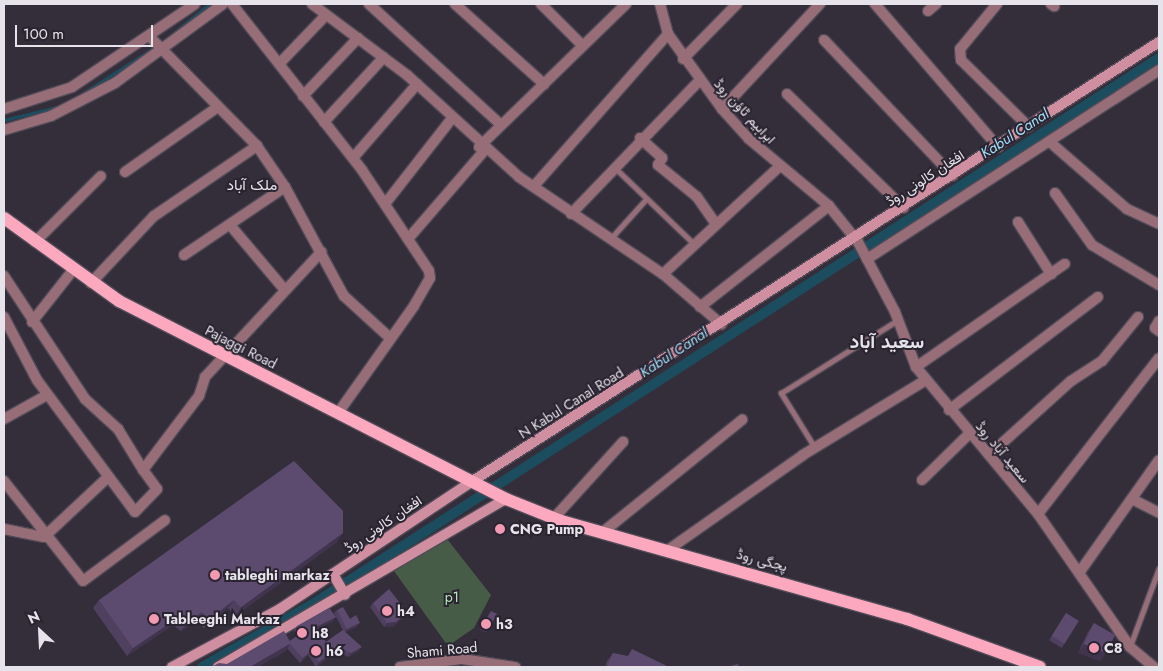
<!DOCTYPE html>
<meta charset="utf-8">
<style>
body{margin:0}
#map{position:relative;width:1163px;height:671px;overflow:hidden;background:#342e3b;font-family:Jost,Vazirmatn,sans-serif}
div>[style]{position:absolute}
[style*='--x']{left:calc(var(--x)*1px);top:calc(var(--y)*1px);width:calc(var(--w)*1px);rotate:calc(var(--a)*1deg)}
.green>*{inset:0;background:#475c47}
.stream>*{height:2.5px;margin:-1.25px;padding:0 1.25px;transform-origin:1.25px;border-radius:1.25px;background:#1c4d5f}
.canal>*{height:10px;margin:-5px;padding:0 5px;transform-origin:5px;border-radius:5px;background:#1c4d5f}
.roads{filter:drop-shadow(1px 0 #514b57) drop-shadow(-1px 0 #514b57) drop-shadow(0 1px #514b57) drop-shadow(0 -1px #514b57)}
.service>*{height:5px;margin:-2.5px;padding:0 2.5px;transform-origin:2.5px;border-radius:2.5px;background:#976e78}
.minor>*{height:10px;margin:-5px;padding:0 5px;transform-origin:5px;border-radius:5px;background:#976e78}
.tertiary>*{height:10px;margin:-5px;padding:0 5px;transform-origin:5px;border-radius:5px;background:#976e78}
.secondary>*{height:10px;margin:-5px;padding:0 5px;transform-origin:5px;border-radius:5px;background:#d08fa0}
.primary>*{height:12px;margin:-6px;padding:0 6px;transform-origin:6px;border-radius:6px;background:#fca8bf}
.wall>*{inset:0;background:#50405f;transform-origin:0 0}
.shaded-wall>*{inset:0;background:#41344e}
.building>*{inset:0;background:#5d4b6f;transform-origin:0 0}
.dots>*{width:14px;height:14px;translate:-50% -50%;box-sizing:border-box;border:2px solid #2a2431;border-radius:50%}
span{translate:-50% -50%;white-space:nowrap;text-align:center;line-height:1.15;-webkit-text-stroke:4px #2a2431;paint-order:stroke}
.street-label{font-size:14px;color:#e7e3eb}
.poi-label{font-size:14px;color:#e7e3eb;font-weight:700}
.left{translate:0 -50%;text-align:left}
.park-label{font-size:14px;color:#b7ecb7}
.water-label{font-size:15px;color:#a0ddf7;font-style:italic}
.neighbourhood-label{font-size:15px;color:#e7e3eb}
.district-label{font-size:19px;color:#e7e3eb;font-weight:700}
.frame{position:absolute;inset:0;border:5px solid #e7e3eb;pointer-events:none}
.north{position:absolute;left:15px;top:606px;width:50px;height:50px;-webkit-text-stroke:4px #2a2431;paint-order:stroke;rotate:335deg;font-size:14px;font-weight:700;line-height:20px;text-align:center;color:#e7e3eb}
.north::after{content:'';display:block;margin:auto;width:18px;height:22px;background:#e7e3eb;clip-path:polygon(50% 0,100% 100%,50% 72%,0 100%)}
.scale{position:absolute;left:15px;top:25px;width:138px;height:22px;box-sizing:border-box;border:2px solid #e7e3eb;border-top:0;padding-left:6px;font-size:15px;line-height:18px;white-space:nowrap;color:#e7e3eb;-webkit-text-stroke:4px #2a2431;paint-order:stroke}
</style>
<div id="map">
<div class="green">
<div style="clip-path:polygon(447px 539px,491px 595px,474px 628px,448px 646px,394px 571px)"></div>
</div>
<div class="stream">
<div style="--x:160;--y:44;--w:63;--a:-39.2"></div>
<div style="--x:80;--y:95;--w:89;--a:-32.6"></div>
<div style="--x:4;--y:120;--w:58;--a:-14"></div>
</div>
<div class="canal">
<div style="--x:202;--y:667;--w:128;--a:-29.6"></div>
<div style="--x:313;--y:604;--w:1007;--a:-32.84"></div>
</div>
<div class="roads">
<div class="service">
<div style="--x:614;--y:167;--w:111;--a:43.9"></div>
<div style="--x:611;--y:238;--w:52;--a:-48.1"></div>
<div style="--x:815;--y:448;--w:65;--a:-121.7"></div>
<div style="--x:781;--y:393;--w:138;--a:-32"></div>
<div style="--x:1130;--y:646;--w:83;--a:-69.6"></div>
</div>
<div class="minor">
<div style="--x:232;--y:4;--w:211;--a:51.9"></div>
<div style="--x:362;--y:170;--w:121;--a:56.4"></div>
<div style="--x:429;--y:271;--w:7;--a:82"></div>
<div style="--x:430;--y:278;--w:32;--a:120"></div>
<div style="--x:414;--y:306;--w:131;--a:125.4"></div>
<div style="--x:312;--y:4;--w:119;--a:36.8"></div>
<div style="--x:407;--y:75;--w:151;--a:42.3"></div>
<div style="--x:519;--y:177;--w:174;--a:34"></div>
<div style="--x:663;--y:274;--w:77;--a:40.8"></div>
<div style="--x:369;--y:4;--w:179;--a:42.5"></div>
<div style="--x:455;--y:4;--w:120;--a:42"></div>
<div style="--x:541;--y:4;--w:59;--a:45"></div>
<div style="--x:660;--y:4;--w:31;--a:75"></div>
<div style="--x:668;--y:34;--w:92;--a:54.2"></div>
<div style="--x:722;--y:109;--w:40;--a:48"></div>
<div style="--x:749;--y:139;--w:104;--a:39.9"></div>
<div style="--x:829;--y:206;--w:46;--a:51.1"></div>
<div style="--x:858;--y:242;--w:79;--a:62.1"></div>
<div style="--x:895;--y:312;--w:59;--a:69.1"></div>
<div style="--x:916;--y:367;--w:191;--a:50.3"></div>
<div style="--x:1038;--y:514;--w:162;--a:55.3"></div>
<div style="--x:1130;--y:647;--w:31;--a:40"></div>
<div style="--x:875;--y:4;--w:189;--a:49.3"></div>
<div style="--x:997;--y:4;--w:58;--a:129.4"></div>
<div style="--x:960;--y:49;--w:11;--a:85"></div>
<div style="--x:961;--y:60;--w:95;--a:44.6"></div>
<div style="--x:1051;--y:4;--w:4;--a:34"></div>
<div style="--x:928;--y:11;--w:11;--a:-41"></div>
<div style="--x:150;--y:37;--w:153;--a:45.5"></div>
<div style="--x:257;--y:146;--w:50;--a:55.7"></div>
<div style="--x:285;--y:187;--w:124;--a:61.6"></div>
<div style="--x:344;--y:296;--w:62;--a:42.4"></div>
<div style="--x:824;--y:40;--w:187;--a:46.5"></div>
<div style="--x:683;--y:59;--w:77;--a:-45.5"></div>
<div style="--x:279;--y:64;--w:68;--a:-46.2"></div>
<div style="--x:787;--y:94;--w:163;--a:44.3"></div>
<div style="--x:303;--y:96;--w:80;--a:-46.5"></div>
<div style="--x:722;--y:109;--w:144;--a:-47"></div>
<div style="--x:324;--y:122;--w:88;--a:-47.3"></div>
<div style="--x:4;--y:130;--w:49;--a:-16.6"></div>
<div style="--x:51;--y:116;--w:72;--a:-27.3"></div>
<div style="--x:115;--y:83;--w:134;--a:-36.2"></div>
<div style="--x:640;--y:138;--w:30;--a:42"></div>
<div style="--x:662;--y:158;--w:8;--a:120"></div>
<div style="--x:658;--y:165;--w:50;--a:39.4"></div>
<div style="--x:697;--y:197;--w:33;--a:55"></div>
<div style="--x:1051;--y:143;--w:101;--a:41"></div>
<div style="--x:1127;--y:209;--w:35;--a:25"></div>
<div style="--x:353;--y:158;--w:98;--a:-49.1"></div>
<div style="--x:125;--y:172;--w:113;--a:-35"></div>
<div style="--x:534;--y:186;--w:203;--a:-48.6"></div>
<div style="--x:1055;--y:193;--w:64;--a:54.6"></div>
<div style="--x:1092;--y:245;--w:78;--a:30.8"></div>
<div style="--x:385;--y:204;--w:110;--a:-52"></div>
<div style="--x:571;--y:214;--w:185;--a:-46.1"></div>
<div style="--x:1018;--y:222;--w:62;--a:57.6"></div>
<div style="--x:230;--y:225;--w:85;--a:49.8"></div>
<div style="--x:408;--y:239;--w:116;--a:-49.2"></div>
<div style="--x:484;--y:151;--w:6;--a:-141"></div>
<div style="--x:479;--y:147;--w:205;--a:-44.2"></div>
<div style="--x:35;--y:242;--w:93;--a:-45"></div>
<div style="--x:184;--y:255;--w:122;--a:-34"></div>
<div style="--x:867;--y:259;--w:348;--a:-32.9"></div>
<div style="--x:663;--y:274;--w:159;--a:-42.7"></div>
<div style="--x:4;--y:276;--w:147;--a:56.6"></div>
<div style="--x:85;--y:399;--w:45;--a:42.3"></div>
<div style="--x:118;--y:429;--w:48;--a:58.6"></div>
<div style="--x:91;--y:283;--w:92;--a:-46.8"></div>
<div style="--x:154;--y:216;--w:125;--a:-34.2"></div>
<div style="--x:700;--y:307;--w:164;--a:-38.1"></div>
<div style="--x:4;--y:317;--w:71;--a:62.4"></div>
<div style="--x:37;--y:380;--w:164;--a:53.4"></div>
<div style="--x:135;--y:512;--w:32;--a:-46"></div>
<div style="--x:157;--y:489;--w:24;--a:-126"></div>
<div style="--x:143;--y:470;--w:93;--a:-52.9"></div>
<div style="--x:199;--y:396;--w:20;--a:-72"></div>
<div style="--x:205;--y:377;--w:171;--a:-47.1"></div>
<div style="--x:1159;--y:321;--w:8;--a:120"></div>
<div style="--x:1155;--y:328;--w:5;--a:37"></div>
<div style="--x:32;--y:322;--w:66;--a:-51.7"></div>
<div style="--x:916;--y:367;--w:181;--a:-34.7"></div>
<div style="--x:949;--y:410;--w:187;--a:-37.2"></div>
<div style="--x:4;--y:419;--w:49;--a:-29.2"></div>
<div style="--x:989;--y:455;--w:110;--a:-42.1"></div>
<div style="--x:1071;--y:381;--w:37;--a:-33"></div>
<div style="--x:1102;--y:361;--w:57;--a:-50.7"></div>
<div style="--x:922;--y:480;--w:67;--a:-44.4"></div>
<div style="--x:4;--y:481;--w:127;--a:51.7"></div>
<div style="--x:83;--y:581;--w:102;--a:-36.6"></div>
<div style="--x:1132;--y:499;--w:30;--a:27"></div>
<div style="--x:1038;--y:514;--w:197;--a:-52.2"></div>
<div style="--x:554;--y:518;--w:103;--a:-47.8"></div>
<div style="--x:4;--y:529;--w:41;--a:11.3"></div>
<div style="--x:44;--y:537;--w:86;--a:-43.1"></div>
<div style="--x:603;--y:532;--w:179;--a:-38.9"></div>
<div style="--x:668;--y:550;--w:165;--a:-35.1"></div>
<div style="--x:803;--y:455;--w:144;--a:-31.4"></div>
<div style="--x:1079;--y:573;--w:138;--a:-54.7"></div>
</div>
<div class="tertiary">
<div style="--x:4;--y:109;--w:71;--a:-17.9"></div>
<div style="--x:72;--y:87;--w:148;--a:-34"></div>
<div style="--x:400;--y:667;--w:63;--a:-7.4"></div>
<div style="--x:462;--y:659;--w:54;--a:8.6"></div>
</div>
<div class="secondary">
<div style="--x:333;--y:574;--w:24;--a:60"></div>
<div style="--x:172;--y:667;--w:123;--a:-28.2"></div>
<div style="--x:280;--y:609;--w:229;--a:-33.6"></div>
<div style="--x:471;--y:482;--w:817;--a:-32.6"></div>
<div style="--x:218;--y:667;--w:333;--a:-30.3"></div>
</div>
<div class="primary">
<div style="--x:4;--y:218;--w:142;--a:35.8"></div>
<div style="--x:119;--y:301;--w:435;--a:27.1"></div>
<div style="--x:506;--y:499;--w:59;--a:21.8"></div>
<div style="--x:561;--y:521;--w:360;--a:15.8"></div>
<div style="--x:907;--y:619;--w:141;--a:19.8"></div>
</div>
</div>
<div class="wall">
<div style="clip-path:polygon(337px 542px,235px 616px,228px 608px,204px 628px,196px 621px,181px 631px,173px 625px,127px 656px,93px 608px,99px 600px)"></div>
<div style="clip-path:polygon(373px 603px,404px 616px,393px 627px,384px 627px,370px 607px)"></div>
<div style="clip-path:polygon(337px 610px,357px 627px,345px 632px,359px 651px,348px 657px,337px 651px,316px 667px,308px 655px,300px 663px,287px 648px,285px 652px,227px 664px,290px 641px,297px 636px,294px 631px,297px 626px,336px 617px,333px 621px,317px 629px,326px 642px,343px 630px,334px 613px)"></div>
<div style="left:1066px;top:613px;width:15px;height:32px;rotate:32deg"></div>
<div style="clip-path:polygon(1094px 623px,1106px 653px,1100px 661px,1078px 653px,1088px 632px)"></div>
<div style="clip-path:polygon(613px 653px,666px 667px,605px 667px,607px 661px)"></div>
</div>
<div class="shaded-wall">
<div style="clip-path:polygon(343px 533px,337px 542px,235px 616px,241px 607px)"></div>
<div style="clip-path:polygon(234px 600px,228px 608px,204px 628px,210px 619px)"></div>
<div style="clip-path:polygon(202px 612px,196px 621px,181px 631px,187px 623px)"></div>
<div style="clip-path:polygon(407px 612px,404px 616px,393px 627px,384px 627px,387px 623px)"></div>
<div style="clip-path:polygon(179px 617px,173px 625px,127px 656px,133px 648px)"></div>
<div style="clip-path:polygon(336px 617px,333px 621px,313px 631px,316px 627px)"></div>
<div style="clip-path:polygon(360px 623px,357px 627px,344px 633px,347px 629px)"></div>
<div style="clip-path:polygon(482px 626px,489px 628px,486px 633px,479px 630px)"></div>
<div style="clip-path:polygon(291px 643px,285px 652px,258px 667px,250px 667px)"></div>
<div style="clip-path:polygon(1084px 644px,1106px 653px,1100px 661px,1078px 653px)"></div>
<div style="clip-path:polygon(340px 647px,337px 651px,316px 667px,319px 662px)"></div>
<div style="clip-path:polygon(362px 647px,359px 651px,348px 657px,351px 653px)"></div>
<div style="clip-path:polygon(311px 651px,308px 655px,300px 663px,303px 658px)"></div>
</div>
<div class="building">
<div style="clip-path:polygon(294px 461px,343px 511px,343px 533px,241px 607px,234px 600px,210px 619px,202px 612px,187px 623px,179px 617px,133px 648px,99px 600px)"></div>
<div style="clip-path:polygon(389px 589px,407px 612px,396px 622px,387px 623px,373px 603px)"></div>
<div style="clip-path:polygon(343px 607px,350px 619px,356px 615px,360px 623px,347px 629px,337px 610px)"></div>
<div style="clip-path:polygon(329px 608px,336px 617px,316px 627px,326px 642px,343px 630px,362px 647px,351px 653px,340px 647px,319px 662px,311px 651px,303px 658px,290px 644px,290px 641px,301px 633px,297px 626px)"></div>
<div style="clip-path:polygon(491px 611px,497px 614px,489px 628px,482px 626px)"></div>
<div style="left:1066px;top:613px;width:15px;height:27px;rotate:32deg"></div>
<div style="clip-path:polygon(1094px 623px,1115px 635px,1106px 653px,1084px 644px)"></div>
<div style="clip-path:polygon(284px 631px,291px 643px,250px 667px,211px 667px,219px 663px,227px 664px)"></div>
<div style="clip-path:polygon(632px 649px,667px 666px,666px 667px,607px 667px,613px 653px,628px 656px)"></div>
<div style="clip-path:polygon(738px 664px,739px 667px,726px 667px)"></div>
</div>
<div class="dots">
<div style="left:500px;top:529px;background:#f19ab2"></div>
<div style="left:215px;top:575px;background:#f19ab2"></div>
<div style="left:387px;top:611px;background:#f19ab2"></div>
<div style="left:154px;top:619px;background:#f19ab2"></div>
<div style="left:486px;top:624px;background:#f19ab2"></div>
<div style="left:302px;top:633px;background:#f19ab2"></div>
<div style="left:1094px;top:648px;background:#f19ab2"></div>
<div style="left:316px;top:651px;background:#f19ab2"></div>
</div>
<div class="street-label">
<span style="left:745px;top:111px;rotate:47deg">ابراہیم ٹاؤن روڈ</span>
<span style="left:925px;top:178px;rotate:-33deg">افغان کالونی روڈ</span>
<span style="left:241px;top:347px;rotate:27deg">Pajaggi Road</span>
<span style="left:571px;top:403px;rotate:-32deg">N Kabul Canal Road</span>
<span style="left:1003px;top:452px;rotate:50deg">سعید آباد روڈ</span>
<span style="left:383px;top:524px;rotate:-34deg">افغان کالونی روڈ</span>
<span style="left:762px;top:560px;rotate:15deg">پجگی روڈ</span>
<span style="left:442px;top:650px;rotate:-5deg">Shami Road</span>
</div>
<div class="poi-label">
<span class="left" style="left:510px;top:529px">CNG Pump</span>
<span class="left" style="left:225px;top:575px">tableghi markaz</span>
<span class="left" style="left:397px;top:611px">h4</span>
<span class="left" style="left:164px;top:619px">Tableeghi Markaz</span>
<span class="left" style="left:496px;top:624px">h3</span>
<span class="left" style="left:312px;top:633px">h8</span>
<span class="left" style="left:1104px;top:648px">C8</span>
<span class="left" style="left:326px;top:651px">h6</span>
</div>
<div class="park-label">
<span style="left:452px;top:597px">p1</span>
</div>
<div class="water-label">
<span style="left:1015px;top:134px;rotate:-33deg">Kabul Canal</span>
<span style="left:674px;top:353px;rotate:-33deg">Kabul Canal</span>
</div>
<div class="neighbourhood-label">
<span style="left:252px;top:186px">ملک آباد</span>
</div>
<div class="district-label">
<span style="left:887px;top:342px">سعید آباد</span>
</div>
<div class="frame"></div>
<div class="north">N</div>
<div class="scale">100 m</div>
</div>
